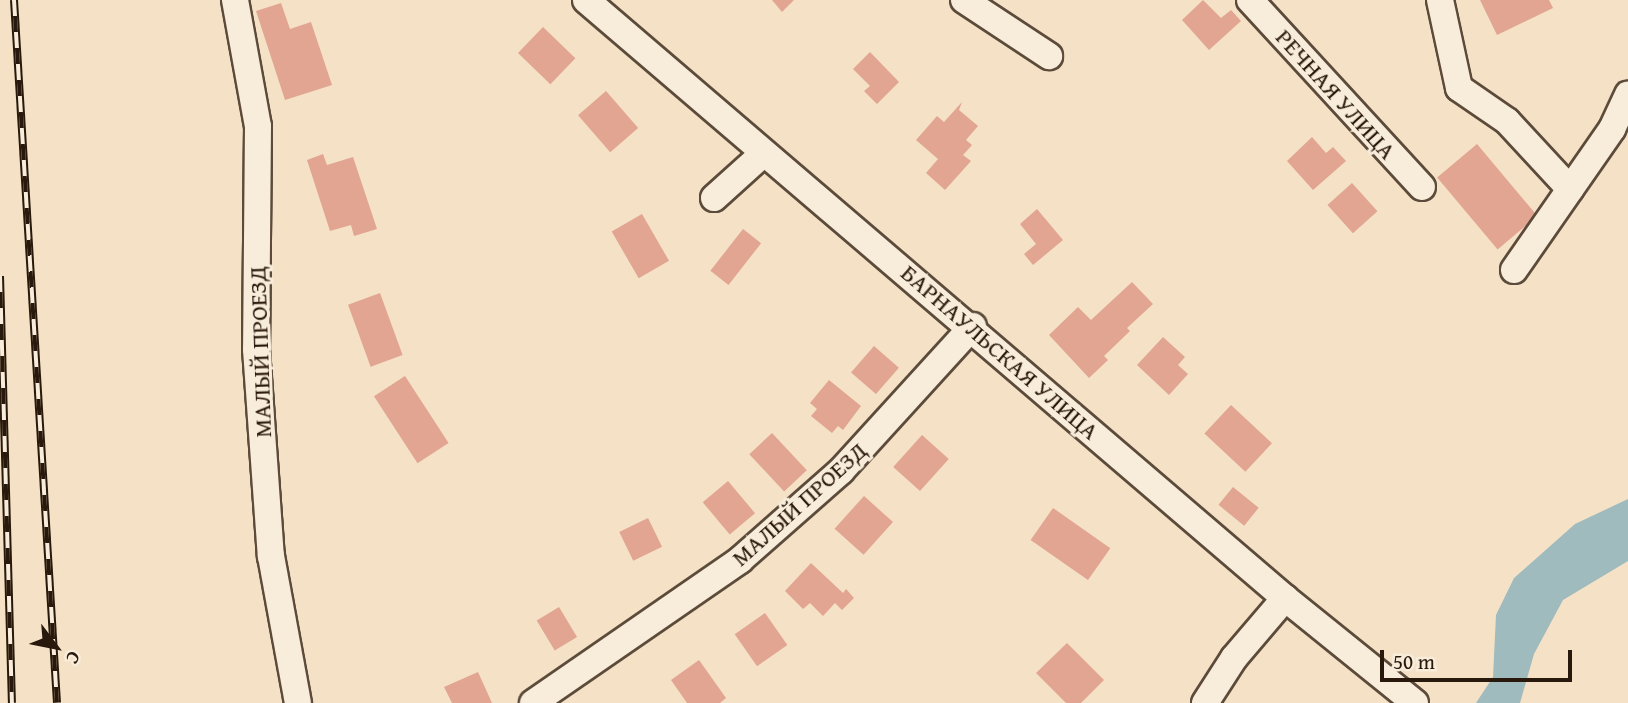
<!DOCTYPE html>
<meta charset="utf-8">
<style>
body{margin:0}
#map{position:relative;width:1628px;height:703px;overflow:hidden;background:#f4e1c6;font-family:"Gentium Book Plus",serif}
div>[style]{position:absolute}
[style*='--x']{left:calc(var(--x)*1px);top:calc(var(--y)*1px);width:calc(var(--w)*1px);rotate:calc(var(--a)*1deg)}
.water>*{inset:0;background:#9fbbbe}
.building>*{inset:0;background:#e1a592;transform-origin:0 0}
.roads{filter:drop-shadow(2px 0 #5c4b3a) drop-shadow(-2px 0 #5c4b3a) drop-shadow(0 2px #5c4b3a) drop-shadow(0 -2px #5c4b3a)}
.minor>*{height:26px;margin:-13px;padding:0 13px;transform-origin:13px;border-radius:13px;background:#f8ecda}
.rail>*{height:8px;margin-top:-4px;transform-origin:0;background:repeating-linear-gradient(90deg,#f8ecda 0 16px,#29190c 0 32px);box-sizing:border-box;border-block:2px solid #29190c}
span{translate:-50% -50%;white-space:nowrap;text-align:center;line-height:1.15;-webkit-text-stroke:6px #f8ecda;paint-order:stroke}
.street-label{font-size:24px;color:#29190c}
.north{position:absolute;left:21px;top:612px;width:70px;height:70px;-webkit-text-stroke:5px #f8ecda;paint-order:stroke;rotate:122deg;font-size:19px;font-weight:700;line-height:28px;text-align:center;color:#29190c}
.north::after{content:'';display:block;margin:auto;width:24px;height:32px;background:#29190c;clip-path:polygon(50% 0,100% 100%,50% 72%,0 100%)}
.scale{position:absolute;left:1380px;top:650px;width:192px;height:32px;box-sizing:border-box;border:4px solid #29190c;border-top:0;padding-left:9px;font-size:21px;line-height:24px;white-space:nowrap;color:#29190c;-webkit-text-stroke:5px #f8ecda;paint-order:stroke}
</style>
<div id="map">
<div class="water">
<div style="clip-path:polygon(1628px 499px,1628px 561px,1563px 600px,1534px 654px,1520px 703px,1476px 703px,1493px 677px,1496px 615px,1514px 578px,1575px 524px)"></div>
</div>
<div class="building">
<div style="clip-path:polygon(772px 0,794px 0,782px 12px)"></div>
<div style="clip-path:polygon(1203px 0,1221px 18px,1231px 10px,1241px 21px,1209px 50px,1182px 20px)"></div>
<div style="clip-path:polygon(1480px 0,1549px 0,1553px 8px,1497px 35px)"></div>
<div style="clip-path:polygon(281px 3px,290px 29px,311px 22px,332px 85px,285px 100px,256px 11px)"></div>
<div style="left:543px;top:27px;width:45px;height:36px;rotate:44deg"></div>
<div style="clip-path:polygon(870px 52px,899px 82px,877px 104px,864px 91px,870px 86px,853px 69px)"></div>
<div style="left:606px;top:91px;width:49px;height:37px;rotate:49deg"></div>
<div style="clip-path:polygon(962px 102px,959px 110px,978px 126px,966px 140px,972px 145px,963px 155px,971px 161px,945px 190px,926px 173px,938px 159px,916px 140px,937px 116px,944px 122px)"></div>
<div style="clip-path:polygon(1312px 137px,1326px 153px,1333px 147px,1346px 161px,1313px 190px,1287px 161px)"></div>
<div style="left:1477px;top:144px;width:94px;height:52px;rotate:50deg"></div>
<div style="clip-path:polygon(323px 154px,327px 165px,353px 157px,377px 229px,354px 236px,351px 225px,330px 231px,307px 160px)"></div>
<div style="left:1352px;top:183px;width:38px;height:33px;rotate:48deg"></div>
<div style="clip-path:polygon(1037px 209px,1063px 240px,1033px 265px,1024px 254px,1036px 244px,1020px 224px)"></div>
<div style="left:642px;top:214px;width:54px;height:35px;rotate:60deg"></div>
<div style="left:743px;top:229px;width:23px;height:53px;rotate:38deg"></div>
<div style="clip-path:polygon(1132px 282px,1153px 304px,1127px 328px,1130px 331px,1104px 356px,1108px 360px,1089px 378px,1049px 335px,1078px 307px,1091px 320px)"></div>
<div style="left:380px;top:293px;width:66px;height:34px;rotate:70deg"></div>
<div style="clip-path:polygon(1163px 337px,1185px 357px,1178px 365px,1188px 374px,1169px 395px,1137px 365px)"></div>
<div style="left:874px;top:346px;width:33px;height:35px;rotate:41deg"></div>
<div style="left:405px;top:376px;width:80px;height:37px;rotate:57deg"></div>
<div style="clip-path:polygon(829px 380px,861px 406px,843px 430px,838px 426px,832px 433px,811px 416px,817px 409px,810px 403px)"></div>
<div style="left:1231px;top:405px;width:56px;height:39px;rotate:43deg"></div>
<div style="left:772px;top:433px;width:51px;height:31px;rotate:47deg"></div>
<div style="left:922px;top:435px;width:36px;height:43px;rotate:42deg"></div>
<div style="left:728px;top:481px;width:42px;height:33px;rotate:50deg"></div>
<div style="left:1233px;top:487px;width:33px;height:23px;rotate:39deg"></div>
<div style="left:864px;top:496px;width:39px;height:44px;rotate:42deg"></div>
<div style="left:1053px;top:508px;width:70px;height:39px;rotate:35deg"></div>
<div style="left:648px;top:518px;width:32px;height:32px;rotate:64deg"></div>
<div style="clip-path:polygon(811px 563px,843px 593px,846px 589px,854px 598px,842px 610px,835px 603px,823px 616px,810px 603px,803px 609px,785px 591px)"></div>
<div style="left:559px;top:607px;width:35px;height:26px;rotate:59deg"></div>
<div style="left:765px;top:613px;width:39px;height:37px;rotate:55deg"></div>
<div style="clip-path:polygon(1067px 643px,1104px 680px,1081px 703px,1066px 703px,1036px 673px)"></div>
<div style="clip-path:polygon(699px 660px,726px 698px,720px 703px,687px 703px,671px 680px)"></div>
<div style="clip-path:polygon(478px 672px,492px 703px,452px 703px,444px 687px)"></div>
</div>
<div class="roads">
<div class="minor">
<div style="--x:235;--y:0;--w:128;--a:79.7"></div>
<div style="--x:258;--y:126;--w:223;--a:90.5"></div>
<div style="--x:256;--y:349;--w:208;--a:85.9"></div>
<div style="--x:271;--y:556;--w:149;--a:79.6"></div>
<div style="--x:586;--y:0;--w:920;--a:40.55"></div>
<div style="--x:1285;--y:598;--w:167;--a:38.9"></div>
<div style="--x:964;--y:0;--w:102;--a:33.4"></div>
<div style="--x:1250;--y:0;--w:254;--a:47.4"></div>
<div style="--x:1440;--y:0;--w:90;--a:77.8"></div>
<div style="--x:1459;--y:88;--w:58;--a:34.5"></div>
<div style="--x:1507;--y:121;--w:93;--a:47.2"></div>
<div style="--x:714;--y:198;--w:67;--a:-42"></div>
<div style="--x:1514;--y:270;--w:172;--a:-55.2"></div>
<div style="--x:1612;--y:129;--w:38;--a:-65"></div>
<div style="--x:533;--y:703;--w:252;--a:-34.6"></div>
<div style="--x:740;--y:560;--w:135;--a:-41.4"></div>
<div style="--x:841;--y:471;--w:196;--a:-47.7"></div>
<div style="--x:1205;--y:703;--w:54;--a:-57.2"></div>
<div style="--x:1234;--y:658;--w:79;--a:-49.6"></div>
</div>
</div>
<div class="rail">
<div style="--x:14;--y:0;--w:704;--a:86.5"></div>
<div style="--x:0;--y:276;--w:427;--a:88.4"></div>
</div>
<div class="street-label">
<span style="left:1336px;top:94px;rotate:48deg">РЕЧНАЯ УЛИЦА</span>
<span style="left:260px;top:352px;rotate:-92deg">МАЛЫЙ ПРОЕЗД</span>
<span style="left:1000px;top:352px;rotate:41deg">БАРНАУЛЬСКАЯ УЛИЦА</span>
<span style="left:799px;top:504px;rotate:-42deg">МАЛЫЙ ПРОЕЗД</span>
</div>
<div class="north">С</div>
<div class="scale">50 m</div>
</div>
